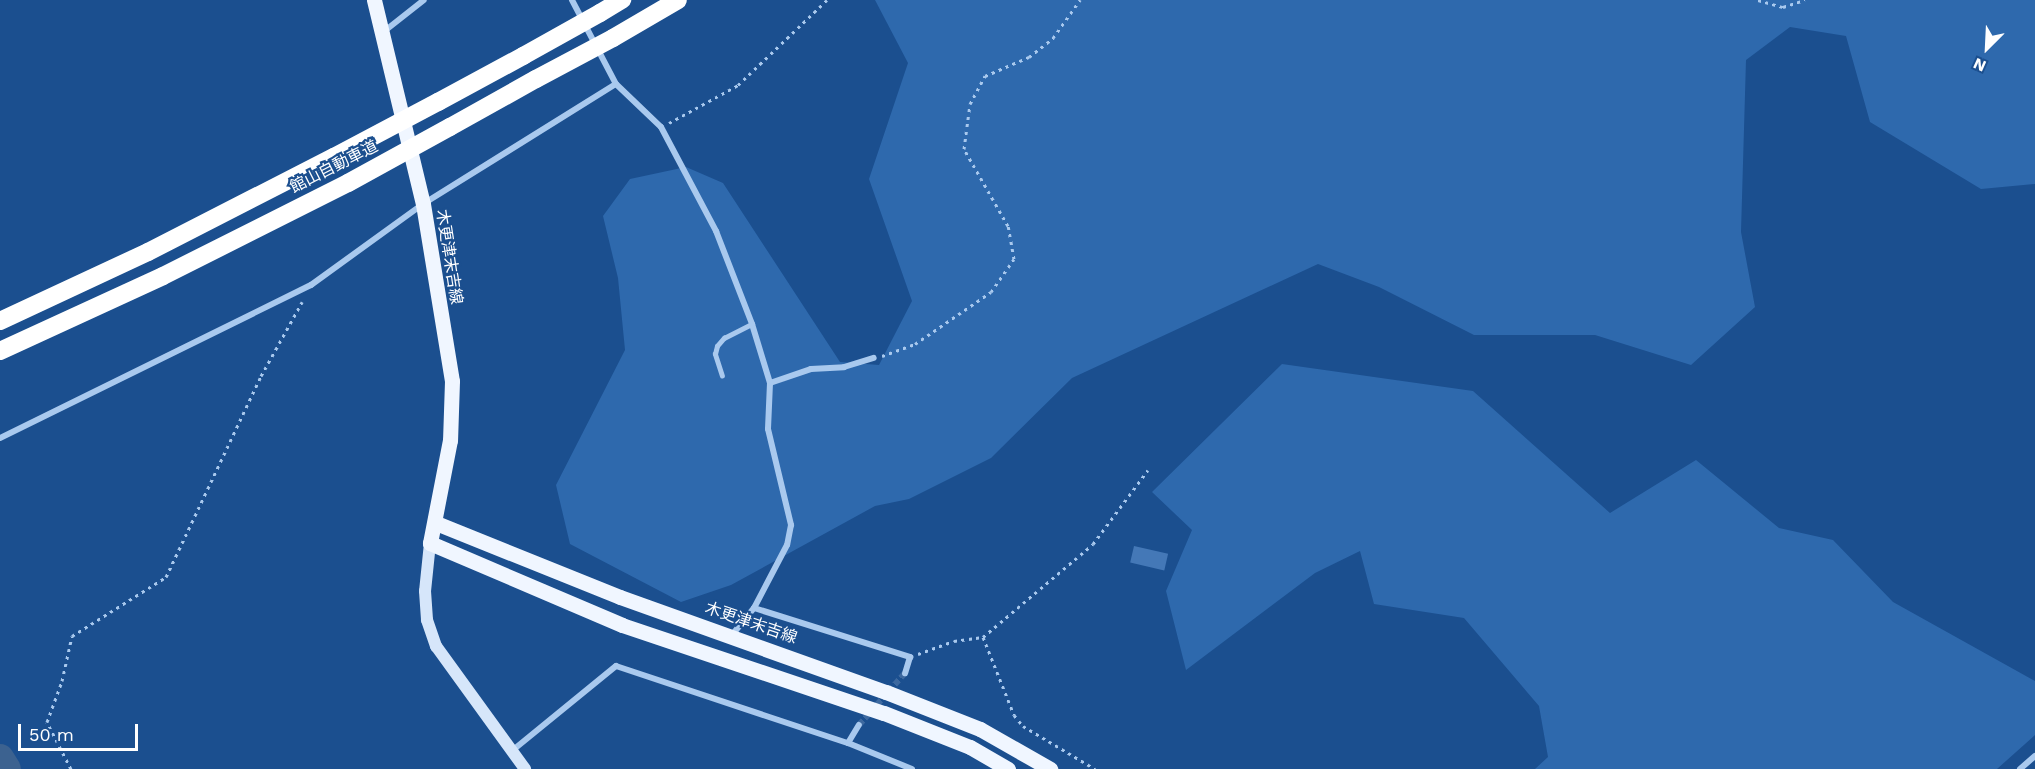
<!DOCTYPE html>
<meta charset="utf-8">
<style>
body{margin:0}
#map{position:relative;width:2035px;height:769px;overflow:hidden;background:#1b4f8f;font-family:"Work Sans","Noto Sans JP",sans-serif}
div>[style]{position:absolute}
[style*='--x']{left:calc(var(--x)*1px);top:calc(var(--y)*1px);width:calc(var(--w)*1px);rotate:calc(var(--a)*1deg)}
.green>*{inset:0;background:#2e69ad}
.river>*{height:28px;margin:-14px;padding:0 14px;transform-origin:14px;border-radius:14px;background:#3c6290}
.building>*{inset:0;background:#4478b7;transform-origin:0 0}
.street-tunnel>*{height:6px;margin-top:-3px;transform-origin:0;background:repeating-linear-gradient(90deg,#3d69a0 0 6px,transparent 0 9px)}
.path>*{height:3px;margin-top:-1.5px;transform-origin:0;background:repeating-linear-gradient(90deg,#a9c9ee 0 3px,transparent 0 7.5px)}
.lane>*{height:4.5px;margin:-2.25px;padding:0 2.25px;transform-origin:2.25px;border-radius:2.25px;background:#a9c9ee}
.street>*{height:6px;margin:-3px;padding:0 3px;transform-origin:3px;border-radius:3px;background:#a9c9ee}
.secondary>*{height:12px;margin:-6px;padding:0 6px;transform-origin:6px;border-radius:6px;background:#d6e6fa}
.primary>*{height:15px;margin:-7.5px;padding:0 7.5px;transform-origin:7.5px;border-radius:7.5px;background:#f0f6ff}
.highway>*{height:18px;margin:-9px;padding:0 9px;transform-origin:9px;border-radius:9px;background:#fff}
.highway-bridge>*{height:18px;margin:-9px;padding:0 9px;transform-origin:9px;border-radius:9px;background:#fff}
span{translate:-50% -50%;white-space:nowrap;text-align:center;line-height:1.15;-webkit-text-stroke:4.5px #1b4f8f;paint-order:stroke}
.street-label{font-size:16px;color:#fff}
.north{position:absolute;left:1957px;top:18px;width:60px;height:60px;-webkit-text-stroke:4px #1b4f8f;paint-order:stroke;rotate:204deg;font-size:16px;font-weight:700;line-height:24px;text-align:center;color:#fff}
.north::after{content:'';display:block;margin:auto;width:21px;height:27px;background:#fff;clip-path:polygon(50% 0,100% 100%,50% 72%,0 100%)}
.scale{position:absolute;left:18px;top:724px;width:120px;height:27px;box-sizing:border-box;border:3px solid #fff;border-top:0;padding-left:8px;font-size:18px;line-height:21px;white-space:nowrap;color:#fff;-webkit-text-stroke:4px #1b4f8f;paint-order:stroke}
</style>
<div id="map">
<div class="green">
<div style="clip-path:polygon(875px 0,2035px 0,2035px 184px,1981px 189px,1870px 122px,1846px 36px,1790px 27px,1746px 60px,1741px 232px,1755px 307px,1691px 365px,1595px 335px,1474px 335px,1379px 287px,1318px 264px,1072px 378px,991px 458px,909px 499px,875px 506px,731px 585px,681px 602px,570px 544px,556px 485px,625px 350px,618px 278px,603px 216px,630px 179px,686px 167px,723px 183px,840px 362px,879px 365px,912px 301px,869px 179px,908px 63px)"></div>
<div style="clip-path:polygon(1282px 364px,1473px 391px,1610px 513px,1696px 460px,1779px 528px,1833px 540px,1893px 602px,2035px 681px,2035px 735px,1997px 769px,1535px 769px,1548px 757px,1539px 706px,1464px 618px,1374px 604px,1360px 551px,1315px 573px,1186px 670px,1166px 591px,1192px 530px,1152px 492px)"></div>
</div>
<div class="river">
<div style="--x:0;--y:758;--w:13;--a:58"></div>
</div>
<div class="building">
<div style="left:1134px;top:546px;width:35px;height:17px;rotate:13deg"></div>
</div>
<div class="street-tunnel">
<div style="--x:859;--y:725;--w:69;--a:-48.5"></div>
</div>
<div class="path">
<div style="--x:1758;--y:0;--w:26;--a:16"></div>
<div style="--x:1783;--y:7;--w:23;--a:-18"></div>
<div style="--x:669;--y:123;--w:79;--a:-28.8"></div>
<div style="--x:738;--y:85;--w:123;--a:-43.7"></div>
<div style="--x:882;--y:356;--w:35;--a:-20"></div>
<div style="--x:915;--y:344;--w:92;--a:-34.4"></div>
<div style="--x:991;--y:292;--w:40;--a:-55.1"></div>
<div style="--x:1014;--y:259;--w:34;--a:-100"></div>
<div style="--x:1008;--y:226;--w:89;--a:-119.7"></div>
<div style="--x:964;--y:149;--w:45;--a:-82.4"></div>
<div style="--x:970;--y:104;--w:32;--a:-62"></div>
<div style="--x:985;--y:76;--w:48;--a:-23.4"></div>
<div style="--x:1029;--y:57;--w:31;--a:-38"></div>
<div style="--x:1053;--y:38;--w:47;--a:-54.6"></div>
<div style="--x:983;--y:637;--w:144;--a:-40.2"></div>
<div style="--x:1093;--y:544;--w:92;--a:-53.4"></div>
<div style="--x:918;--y:654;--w:38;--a:-20"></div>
<div style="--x:954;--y:641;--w:29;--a:-8"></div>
<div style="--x:983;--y:637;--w:84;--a:68.3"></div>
<div style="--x:1014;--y:715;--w:14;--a:51"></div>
<div style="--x:1023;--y:726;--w:84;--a:30.8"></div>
<div style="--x:71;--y:769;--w:53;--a:-117.1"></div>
<div style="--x:47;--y:722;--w:44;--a:-69.9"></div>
<div style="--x:62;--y:681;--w:46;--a:-77.5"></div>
<div style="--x:72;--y:636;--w:111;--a:-32.1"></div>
<div style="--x:166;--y:577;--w:222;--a:-64.7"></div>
<div style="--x:261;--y:376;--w:85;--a:-61"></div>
</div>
<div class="lane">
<div style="--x:722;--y:376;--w:23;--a:-108"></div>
<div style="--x:715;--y:354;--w:8;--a:-76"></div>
<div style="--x:717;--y:346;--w:11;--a:-49"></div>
<div style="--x:724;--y:338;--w:31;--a:-27"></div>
</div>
<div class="street">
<div style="--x:572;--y:0;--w:95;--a:62.4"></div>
<div style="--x:616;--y:84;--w:62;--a:43.7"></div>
<div style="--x:661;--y:127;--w:118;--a:62.1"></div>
<div style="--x:716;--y:231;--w:100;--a:68.8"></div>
<div style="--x:752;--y:324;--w:62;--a:73"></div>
<div style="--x:770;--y:383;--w:46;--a:92.5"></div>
<div style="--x:768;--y:429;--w:99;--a:76.5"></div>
<div style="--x:791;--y:525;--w:20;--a:101"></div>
<div style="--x:787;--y:545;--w:71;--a:117.6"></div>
<div style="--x:754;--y:608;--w:164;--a:17.4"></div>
<div style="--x:910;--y:657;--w:17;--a:107"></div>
<div style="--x:382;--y:33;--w:53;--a:-38.2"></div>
<div style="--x:770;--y:383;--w:43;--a:-18.9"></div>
<div style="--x:811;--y:369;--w:33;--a:-3"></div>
<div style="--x:844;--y:367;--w:31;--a:-17"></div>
<div style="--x:0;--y:438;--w:347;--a:-26.2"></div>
<div style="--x:311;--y:285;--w:138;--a:-35.9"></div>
<div style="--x:423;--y:204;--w:227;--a:-31.9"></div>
<div style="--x:732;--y:635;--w:35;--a:-51"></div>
<div style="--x:848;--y:743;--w:21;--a:-59"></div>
<div style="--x:513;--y:750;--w:133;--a:-39.2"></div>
<div style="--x:616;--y:666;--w:244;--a:18.4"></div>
<div style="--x:848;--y:743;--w:69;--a:22.1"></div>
<div style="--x:2020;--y:769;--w:20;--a:-41"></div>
</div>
<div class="secondary">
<div style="--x:430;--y:543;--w:48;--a:95.9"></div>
<div style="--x:425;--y:591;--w:29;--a:86"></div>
<div style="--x:427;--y:620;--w:28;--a:71"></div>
<div style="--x:436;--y:646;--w:152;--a:54.1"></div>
</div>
<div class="primary">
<div style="--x:374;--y:0;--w:210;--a:76.5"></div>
<div style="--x:423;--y:204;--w:179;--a:80.7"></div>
<div style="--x:452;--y:381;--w:59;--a:91.9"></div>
<div style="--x:450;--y:440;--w:105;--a:101"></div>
<div style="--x:430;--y:543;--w:209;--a:23.1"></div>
<div style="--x:622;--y:625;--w:276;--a:18.6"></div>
<div style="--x:884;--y:713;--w:92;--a:21.6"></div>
<div style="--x:970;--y:747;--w:44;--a:30.1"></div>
<div style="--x:436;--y:523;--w:198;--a:21.9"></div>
<div style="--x:620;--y:597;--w:282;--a:19.7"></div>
<div style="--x:886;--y:692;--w:101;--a:21.5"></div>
<div style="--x:980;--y:729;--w:81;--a:29.7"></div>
</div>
<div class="highway">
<div style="--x:600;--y:13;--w:26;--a:-31"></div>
<div style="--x:613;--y:38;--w:75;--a:-30.3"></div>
<div style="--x:438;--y:102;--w:97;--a:-28.4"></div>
<div style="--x:450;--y:127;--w:98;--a:-29.2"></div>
<div style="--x:0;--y:321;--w:163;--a:-25"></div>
<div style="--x:148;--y:252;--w:209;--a:-27.1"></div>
<div style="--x:0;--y:351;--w:179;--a:-24.7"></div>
<div style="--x:163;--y:276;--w:207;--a:-26.7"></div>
</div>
<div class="highway-bridge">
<div style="--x:523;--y:56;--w:88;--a:-29.2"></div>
<div style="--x:536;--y:79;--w:87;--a:-28"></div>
<div style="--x:334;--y:157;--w:118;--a:-27.9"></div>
<div style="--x:348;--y:183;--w:116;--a:-28.8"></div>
</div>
<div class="street-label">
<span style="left:334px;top:167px;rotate:-27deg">館山自動車道</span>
<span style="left:449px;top:257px;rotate:81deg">木更津末吉線</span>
<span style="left:751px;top:623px;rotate:19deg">木更津末吉線</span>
</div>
<div class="north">N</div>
<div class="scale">50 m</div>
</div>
